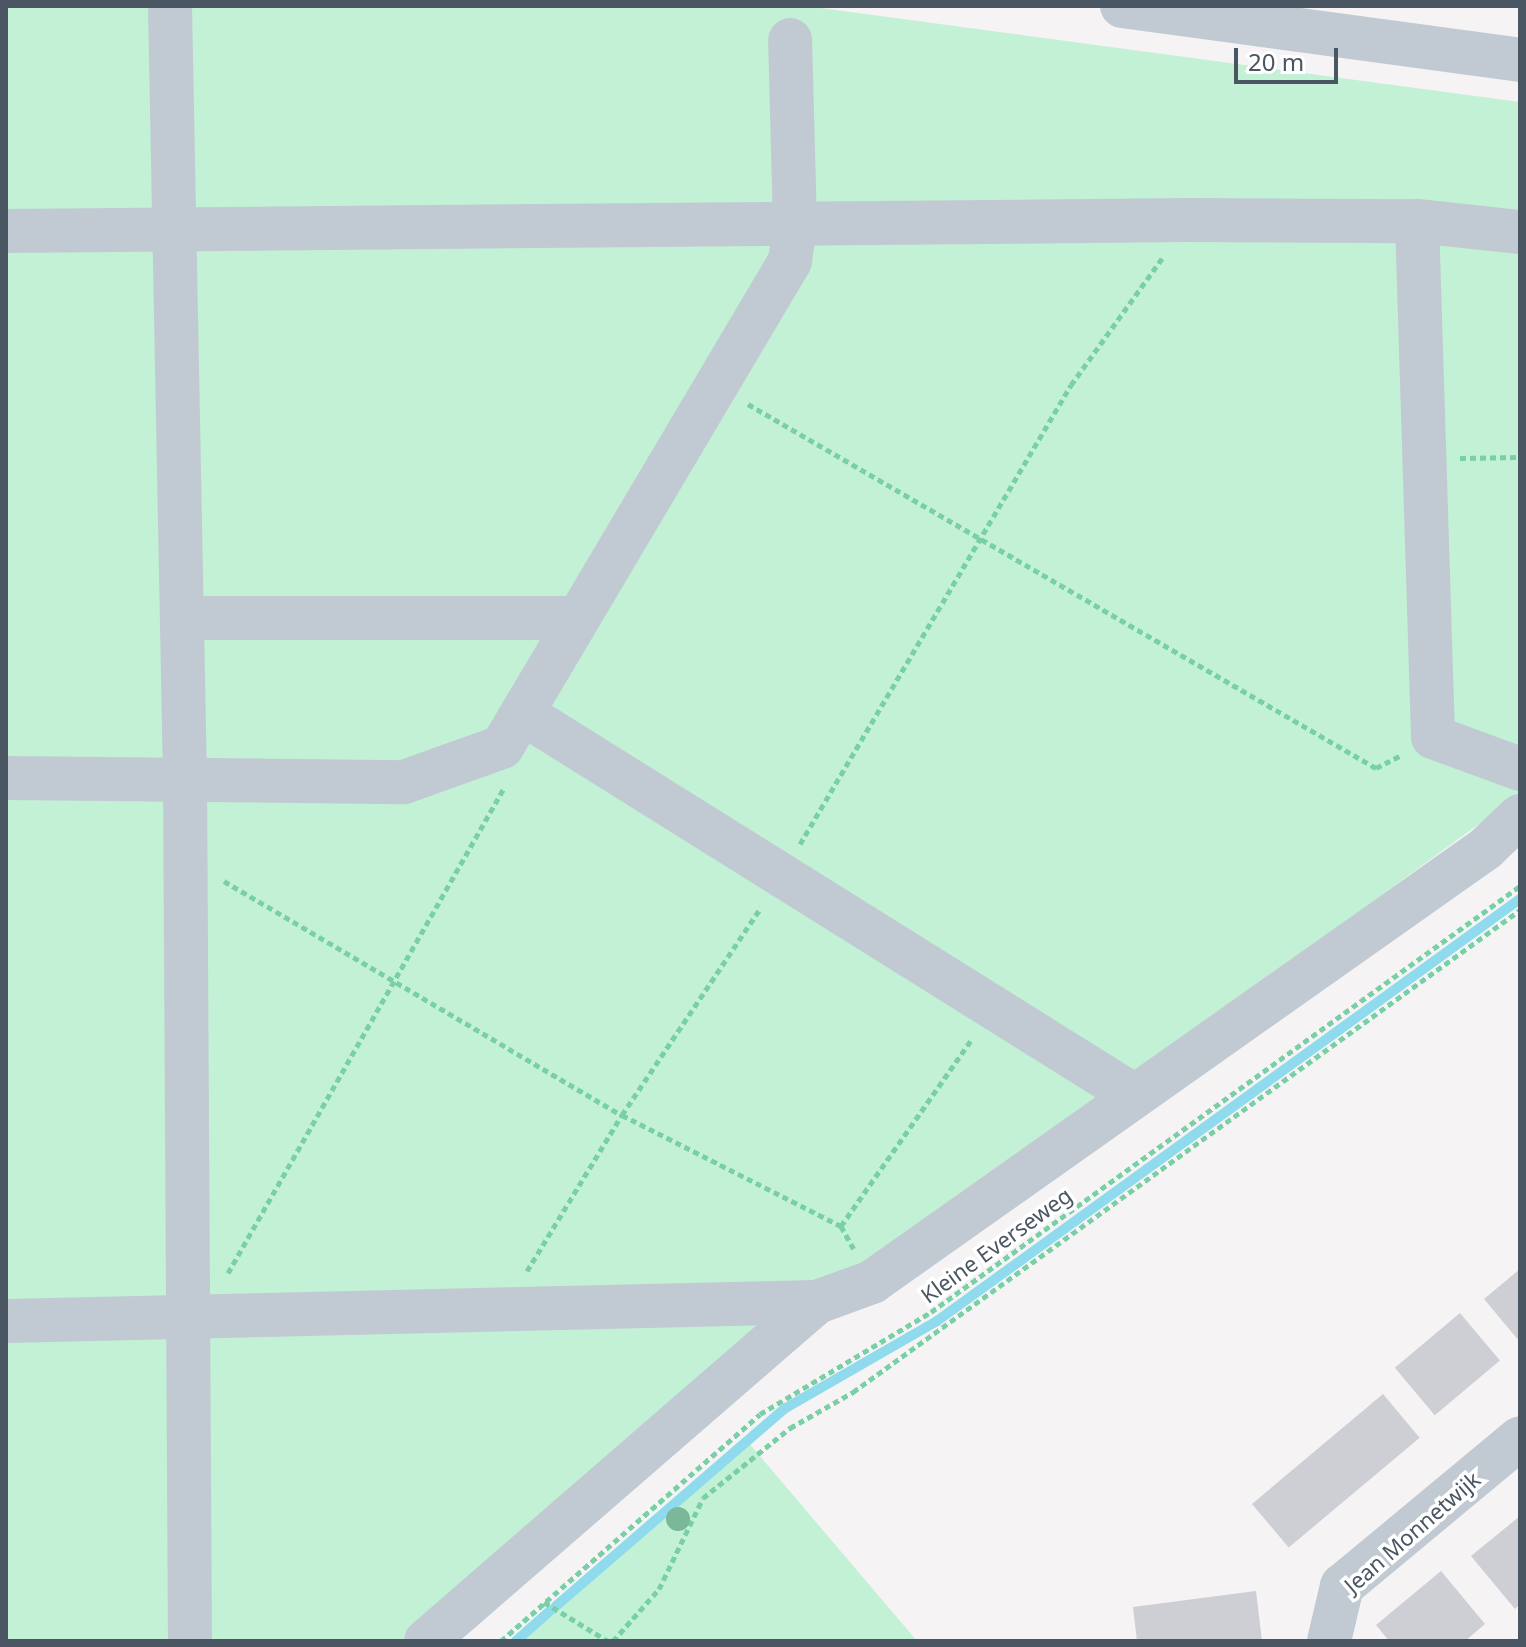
<!DOCTYPE html>
<style>
body{margin:0}
#map{position:relative;width:1526px;height:1647px;overflow:hidden;background:#f5f3f3;font-family:"Noto Sans",sans-serif}
div>[style]{position:absolute}
[style*='--x']{left:calc(var(--x)*1px);top:calc(var(--y)*1px);width:calc(var(--w)*1px);rotate:calc(var(--a)*1deg)}
.green>*{inset:0;background:#c3f1d5}
.stream>*{height:10px;margin:-5px;padding:0 5px;transform-origin:5px;border-radius:5px;background:#90daee}
.building>*{inset:0;background:#cdcfd5;transform-origin:0 0}
.path>*{height:5px;margin-top:-2.5px;transform-origin:0;background:repeating-linear-gradient(90deg,#7ad0a6 0 6px,transparent 0 10px)}
.minor>*{height:44px;margin:-22px;padding:0 22px;transform-origin:22px;border-radius:22px;background:#c1cad2}
.trees>*{width:24px;height:24px;margin:-12px;border-radius:50%;background:#7bb799}
span{translate:-50% -50%;white-space:nowrap;text-align:center;line-height:1.15;-webkit-text-stroke:7px #fff;paint-order:stroke}
.street-label{font-size:22px;color:#4a5661}
.frame{position:absolute;inset:0;border:8px solid #4a5661;pointer-events:none}
.scale{position:absolute;left:1234px;top:48px;width:104px;height:36px;box-sizing:border-box;border:4px solid #4a5661;border-top:0;padding-left:10px;font-size:24px;line-height:28px;white-space:nowrap;color:#4a5661;-webkit-text-stroke:6px #fff;paint-order:stroke}
</style>
<div id="map">
<div class="green">
<div style="clip-path:polygon(6px 6px,806px 6px,1520px 102px,1520px 794px,858px 1277px,445px 1641px,6px 1641px)"></div>
<div style="clip-path:polygon(1520px 895px,1520px 902px,938px 1323px,786px 1412px,748px 1442px,917px 1641px,516px 1641px,783px 1407px,935px 1319px)"></div>
</div>
<div class="stream">
<div style="--x:556;--y:1606;--w:301;--a:-40.8"></div>
<div style="--x:784;--y:1409;--w:177;--a:-29.9"></div>
<div style="--x:937;--y:1321;--w:720;--a:-35.9"></div>
<div style="--x:516;--y:1641;--w:47;--a:-41.5"></div>
</div>
<div class="building">
<div style="clip-path:polygon(1520px 1269px,1520px 1342px,1484px 1299px)"></div>
<div style="left:1460px;top:1313px;width:62px;height:85px;rotate:50deg"></div>
<div style="left:1383px;top:1394px;width:57px;height:171px;rotate:50deg"></div>
<div style="clip-path:polygon(1520px 1516px,1520px 1604px,1515px 1609px,1471px 1556px)"></div>
<div style="clip-path:polygon(1441px 1571px,1485px 1624px,1465px 1641px,1389px 1641px,1376px 1625px)"></div>
<div style="clip-path:polygon(1256px 1591px,1262px 1641px,1137px 1641px,1133px 1607px)"></div>
</div>
<div class="path">
<div style="--x:748;--y:404;--w:726;--a:30.1"></div>
<div style="--x:1376;--y:768;--w:28;--a:-27"></div>
<div style="--x:1460;--y:458;--w:60;--a:-1"></div>
<div style="--x:800;--y:844;--w:533;--a:-59.44"></div>
<div style="--x:1071;--y:385;--w:158;--a:-54.3"></div>
<div style="--x:224;--y:881;--w:462;--a:30.5"></div>
<div style="--x:622;--y:1115;--w:246;--a:26.9"></div>
<div style="--x:841;--y:1226;--w:26;--a:61"></div>
<div style="--x:841;--y:1226;--w:227;--a:-55"></div>
<div style="--x:527;--y:1271;--w:183;--a:-58.7"></div>
<div style="--x:622;--y:1115;--w:250;--a:-56.2"></div>
<div style="--x:228;--y:1273;--w:558;--a:-60.36"></div>
<div style="--x:544;--y:1602;--w:75;--a:31.4"></div>
<div style="--x:501;--y:1641;--w:344;--a:-41.2"></div>
<div style="--x:760;--y:1414;--w:199;--a:-30.8"></div>
<div style="--x:931;--y:1312;--w:727;--a:-35.88"></div>
<div style="--x:613;--y:1641;--w:69;--a:-48.5"></div>
<div style="--x:659;--y:1589;--w:101;--a:-64.2"></div>
<div style="--x:703;--y:1498;--w:112;--a:-38.8"></div>
<div style="--x:790;--y:1428;--w:73;--a:-29.7"></div>
<div style="--x:853;--y:1392;--w:823;--a:-35.85"></div>
</div>
<div class="minor">
<div style="--x:170;--y:6;--w:771;--a:88.89"></div>
<div style="--x:185;--y:777;--w:864;--a:89.67"></div>
<div style="--x:1122;--y:6;--w:402;--a:7.7"></div>
<div style="--x:1417;--y:221;--w:516;--a:88.22"></div>
<div style="--x:1433;--y:737;--w:93;--a:20.2"></div>
<div style="--x:6;--y:231;--w:1183;--a:-0.53"></div>
<div style="--x:1189;--y:220;--w:228;--a:0.3"></div>
<div style="--x:1417;--y:221;--w:104;--a:6.1"></div>
<div style="--x:182;--y:618;--w:396;--a:0"></div>
<div style="--x:522;--y:713;--w:721;--a:32.01"></div>
<div style="--x:6;--y:778;--w:398;--a:0.6"></div>
<div style="--x:404;--y:782;--w:104;--a:-19.7"></div>
<div style="--x:502;--y:747;--w:565;--a:-59.35"></div>
<div style="--x:790;--y:261;--w:34;--a:-82"></div>
<div style="--x:795;--y:227;--w:187;--a:-91.5"></div>
<div style="--x:6;--y:1321;--w:811;--a:-1.34"></div>
<div style="--x:817;--y:1302;--w:59;--a:-20"></div>
<div style="--x:872;--y:1282;--w:751;--a:-35.24"></div>
<div style="--x:1485;--y:849;--w:48;--a:-43.3"></div>
<div style="--x:426;--y:1641;--w:517;--a:-40.93"></div>
<div style="--x:1329;--y:1641;--w:57;--a:-76.7"></div>
<div style="--x:1342;--y:1586;--w:231;--a:-39.7"></div>
</div>
<div class="trees">
<div style="left:678px;top:1519px"></div>
</div>
<div class="street-label">
<span style="left:996px;top:1245px;rotate:-36deg">Kleine Everseweg</span>
<span style="left:1412px;top:1532px;rotate:-41deg">Jean Monnetwijk</span>
</div>
<div class="frame"></div>
<div class="scale">20 m</div>
</div>
